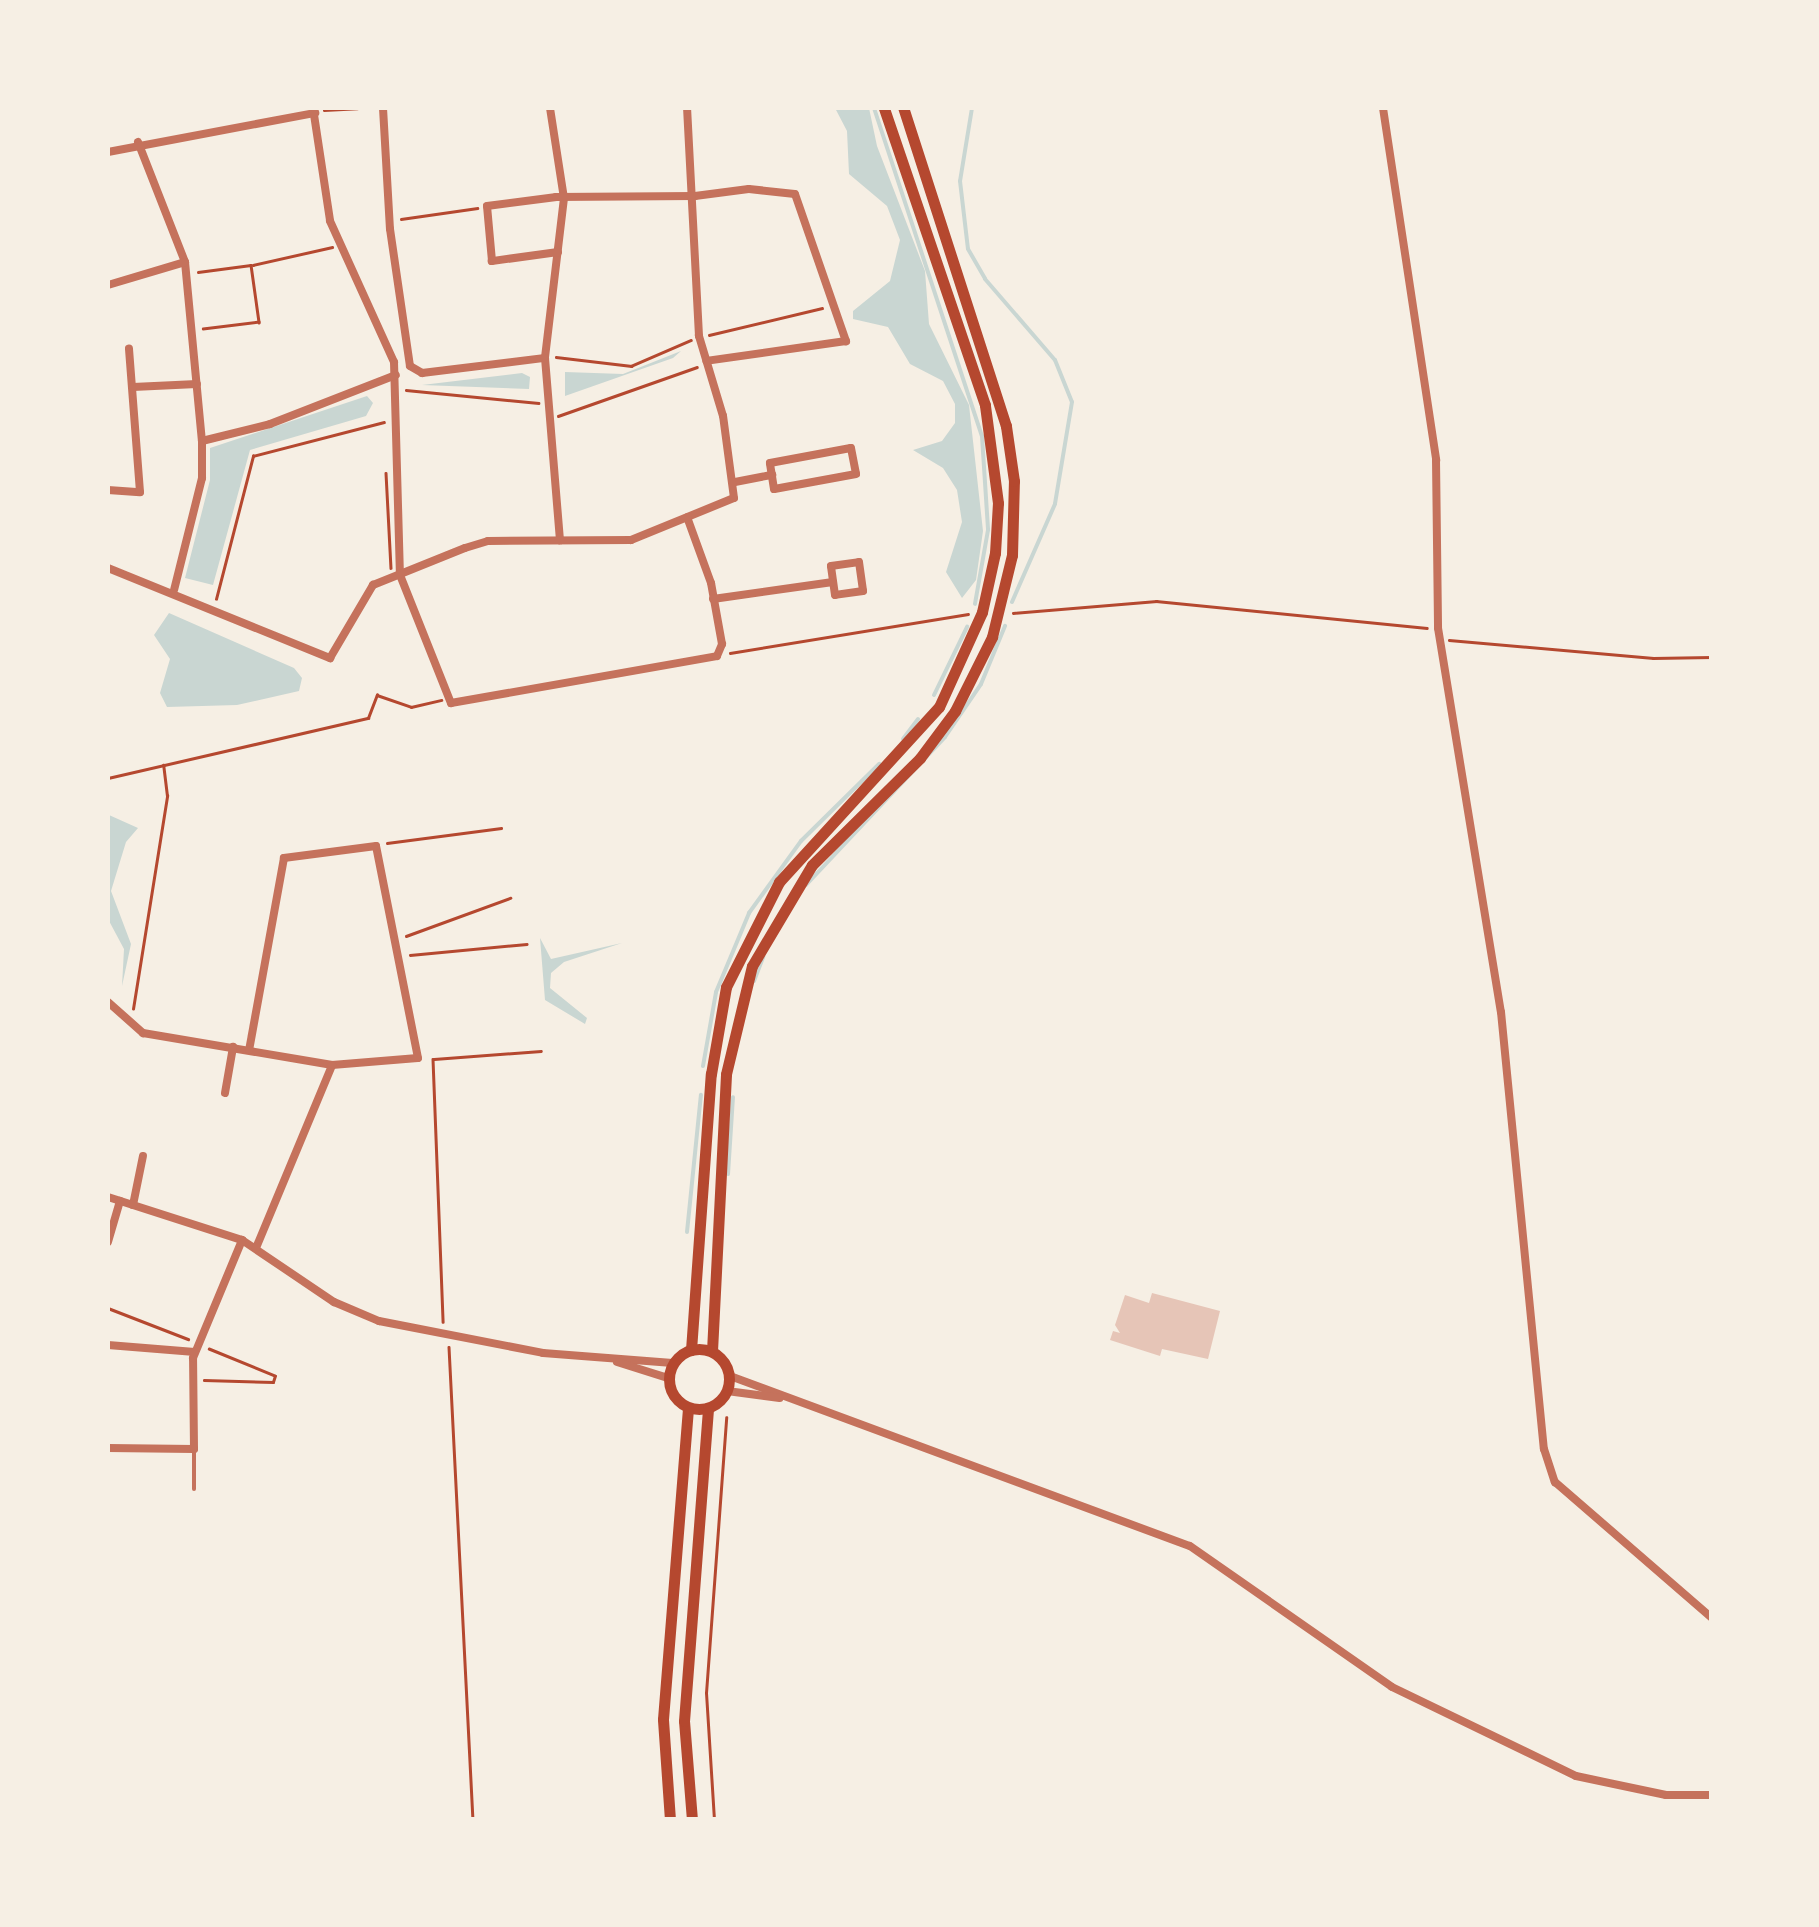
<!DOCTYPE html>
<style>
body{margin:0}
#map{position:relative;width:1819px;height:1927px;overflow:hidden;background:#f6efe4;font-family:Karla,sans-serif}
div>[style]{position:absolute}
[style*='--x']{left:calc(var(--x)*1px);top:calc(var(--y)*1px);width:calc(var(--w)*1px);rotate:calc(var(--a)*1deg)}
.water>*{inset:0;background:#c9d6d2}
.stream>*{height:4px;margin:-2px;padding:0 2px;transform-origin:2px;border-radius:2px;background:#c9d6d2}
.building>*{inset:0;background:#e6c5b7}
.path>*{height:2.5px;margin:-1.25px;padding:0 1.25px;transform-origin:1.25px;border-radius:1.25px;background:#b5482f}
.service>*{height:4px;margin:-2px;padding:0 2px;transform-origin:2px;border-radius:2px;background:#c5725c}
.minor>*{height:8px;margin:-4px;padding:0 4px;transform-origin:4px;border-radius:4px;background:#c5725c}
.secondary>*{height:11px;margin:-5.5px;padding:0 5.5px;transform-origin:5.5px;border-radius:5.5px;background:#b5482f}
.secondary>.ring{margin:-5.5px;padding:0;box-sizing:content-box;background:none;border:11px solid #b5482f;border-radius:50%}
span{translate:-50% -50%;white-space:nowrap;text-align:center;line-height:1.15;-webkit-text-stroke:9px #f6efe4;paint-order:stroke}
.frame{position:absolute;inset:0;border:110px solid #f6efe4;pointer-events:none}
</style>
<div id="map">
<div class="water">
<div style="clip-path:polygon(835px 108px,869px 108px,877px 146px,925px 271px,929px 324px,969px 405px,983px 531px,976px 580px,962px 598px,946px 572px,962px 522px,957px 490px,943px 468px,913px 450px,942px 441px,955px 423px,955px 404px,943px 381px,910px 364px,888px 327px,853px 319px,853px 311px,890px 281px,900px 240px,887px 206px,849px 174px,847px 131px)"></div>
<div style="clip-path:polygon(681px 351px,673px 358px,565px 396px,565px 372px,623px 374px)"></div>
<div style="clip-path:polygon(522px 373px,530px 377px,529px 389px,422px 385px)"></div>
<div style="clip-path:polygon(367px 396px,373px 403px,366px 416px,250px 450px,213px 585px,185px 578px,210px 480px,210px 448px)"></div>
<div style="clip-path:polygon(169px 613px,294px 668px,302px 678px,299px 691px,237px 705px,167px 707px,160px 693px,170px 659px,154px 635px)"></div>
<div style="clip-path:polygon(109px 815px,138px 828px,126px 842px,111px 891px,131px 944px,122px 986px,124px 949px,108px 919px)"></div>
<div style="clip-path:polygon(540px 938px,551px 959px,622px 943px,564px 962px,551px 973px,550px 988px,587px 1018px,585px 1024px,545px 1000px)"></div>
</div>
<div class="stream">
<div style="--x:874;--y:108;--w:345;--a:71.8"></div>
<div style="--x:982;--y:436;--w:94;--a:86.3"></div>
<div style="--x:988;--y:530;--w:75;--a:100"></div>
<div style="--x:972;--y:108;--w:74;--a:99.3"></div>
<div style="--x:960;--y:181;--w:68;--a:83.3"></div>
<div style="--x:968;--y:249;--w:34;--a:60"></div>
<div style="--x:985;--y:279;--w:107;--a:49.2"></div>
<div style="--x:1055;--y:360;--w:45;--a:68"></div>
<div style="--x:1072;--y:402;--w:103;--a:99.5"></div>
<div style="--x:1055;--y:504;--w:107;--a:113.7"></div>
<div style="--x:934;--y:695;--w:76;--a:-64.1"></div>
<div style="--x:903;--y:739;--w:25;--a:-53"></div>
<div style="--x:806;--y:885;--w:203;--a:-46.8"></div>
<div style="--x:945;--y:737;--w:64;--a:-55.8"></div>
<div style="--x:981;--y:684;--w:63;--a:-67.5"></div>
<div style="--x:754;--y:981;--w:26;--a:-69"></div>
<div style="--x:703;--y:1066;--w:75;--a:-80"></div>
<div style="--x:716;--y:992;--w:86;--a:-67.3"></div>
<div style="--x:749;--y:913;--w:89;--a:-54.2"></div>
<div style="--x:801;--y:841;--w:110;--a:-44.6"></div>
<div style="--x:728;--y:1174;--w:77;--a:-86.3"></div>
<div style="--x:687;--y:1232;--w:138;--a:-84.2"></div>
</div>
<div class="building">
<div style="clip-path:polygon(1152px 1293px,1220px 1311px,1208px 1359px,1162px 1349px,1160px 1356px,1110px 1340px,1113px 1331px,1120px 1333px,1115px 1325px,1125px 1295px,1149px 1303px)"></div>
</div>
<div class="path">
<div style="--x:324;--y:110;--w:33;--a:-3"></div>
<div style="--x:401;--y:219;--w:77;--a:-8.2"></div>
<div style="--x:253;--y:265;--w:81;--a:-12.8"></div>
<div style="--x:198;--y:272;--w:53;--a:-7.5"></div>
<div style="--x:251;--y:265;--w:58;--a:82"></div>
<div style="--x:259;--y:322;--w:56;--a:172.9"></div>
<div style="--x:709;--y:335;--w:116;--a:-13.4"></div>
<div style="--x:556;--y:357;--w:76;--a:6.8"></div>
<div style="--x:631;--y:366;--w:65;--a:-23.4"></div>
<div style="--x:406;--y:390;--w:133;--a:5.6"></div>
<div style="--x:558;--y:416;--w:147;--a:-19.4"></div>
<div style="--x:386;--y:473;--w:95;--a:87"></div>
<div style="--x:216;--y:599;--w:148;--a:-75.5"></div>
<div style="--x:253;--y:456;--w:135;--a:-14.5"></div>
<div style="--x:1013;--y:613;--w:144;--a:-4.8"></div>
<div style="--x:1156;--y:601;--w:272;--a:5.7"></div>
<div style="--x:1449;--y:640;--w:205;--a:5"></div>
<div style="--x:1653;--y:658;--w:59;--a:-1"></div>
<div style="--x:730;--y:653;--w:241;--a:-9.3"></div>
<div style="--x:108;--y:778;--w:267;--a:-13"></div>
<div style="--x:368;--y:718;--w:25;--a:-69"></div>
<div style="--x:377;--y:695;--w:36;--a:19"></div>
<div style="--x:411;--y:707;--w:31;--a:-13"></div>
<div style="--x:387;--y:843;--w:115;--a:-7.5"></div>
<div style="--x:406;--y:936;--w:111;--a:-20.1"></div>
<div style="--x:410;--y:955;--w:117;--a:-5.4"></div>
<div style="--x:133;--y:1009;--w:216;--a:-80.9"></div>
<div style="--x:167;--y:796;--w:31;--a:-97"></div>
<div style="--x:433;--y:1059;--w:263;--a:87.8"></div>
<div style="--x:434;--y:1059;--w:107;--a:-4.3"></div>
<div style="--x:108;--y:1308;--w:86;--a:21.2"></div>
<div style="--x:449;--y:1347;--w:474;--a:87.1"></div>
<div style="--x:204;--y:1380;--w:69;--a:1.7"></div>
<div style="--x:273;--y:1382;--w:6;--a:-72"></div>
<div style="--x:275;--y:1376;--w:71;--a:-157.8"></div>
<div style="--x:714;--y:1820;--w:127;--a:-93.6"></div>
<div style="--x:706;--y:1693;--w:276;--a:-85.8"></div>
</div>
<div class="service">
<div style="--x:194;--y:1449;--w:40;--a:90"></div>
</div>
<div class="minor">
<div style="--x:313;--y:108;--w:114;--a:81.4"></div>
<div style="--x:330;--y:221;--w:155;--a:65.6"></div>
<div style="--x:394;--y:362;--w:213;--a:88.4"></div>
<div style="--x:400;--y:575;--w:138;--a:68.3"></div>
<div style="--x:451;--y:703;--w:270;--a:-10"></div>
<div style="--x:717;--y:656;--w:13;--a:-67"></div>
<div style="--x:722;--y:644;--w:62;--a:-100.2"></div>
<div style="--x:711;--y:583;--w:70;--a:-110"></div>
<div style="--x:383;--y:108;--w:121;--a:86.7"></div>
<div style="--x:390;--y:229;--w:138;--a:81.7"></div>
<div style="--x:410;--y:366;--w:14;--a:30"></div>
<div style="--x:422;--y:373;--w:124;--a:-7"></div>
<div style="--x:550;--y:108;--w:91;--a:81.2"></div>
<div style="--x:564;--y:198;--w:161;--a:96.8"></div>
<div style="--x:545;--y:358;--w:183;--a:85.3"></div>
<div style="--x:1383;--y:108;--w:356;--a:81.4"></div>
<div style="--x:1436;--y:460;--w:168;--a:89.3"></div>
<div style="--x:1438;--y:628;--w:389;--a:80.7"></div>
<div style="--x:1501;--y:1012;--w:439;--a:84.4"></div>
<div style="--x:1544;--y:1449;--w:35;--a:72"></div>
<div style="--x:1555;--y:1482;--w:208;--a:40.9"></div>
<div style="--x:138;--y:142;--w:129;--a:68.6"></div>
<div style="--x:185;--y:262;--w:180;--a:84.6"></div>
<div style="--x:202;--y:441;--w:37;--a:90"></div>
<div style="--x:202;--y:478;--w:115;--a:104"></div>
<div style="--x:108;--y:152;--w:211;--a:-10.7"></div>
<div style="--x:558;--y:252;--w:67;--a:172.2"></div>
<div style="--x:492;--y:261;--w:55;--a:-95.2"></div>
<div style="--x:487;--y:206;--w:70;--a:-7.4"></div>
<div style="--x:556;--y:197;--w:139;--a:-0.4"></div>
<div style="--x:695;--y:196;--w:54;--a:-7.4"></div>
<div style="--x:749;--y:189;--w:46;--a:6.2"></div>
<div style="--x:795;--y:194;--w:156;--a:70.9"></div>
<div style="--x:846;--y:341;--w:141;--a:171.9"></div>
<div style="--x:108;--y:285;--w:80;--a:-16.6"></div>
<div style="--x:133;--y:387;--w:64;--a:-2.7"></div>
<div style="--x:202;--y:441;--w:70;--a:-14"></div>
<div style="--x:270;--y:424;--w:135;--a:-21.3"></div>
<div style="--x:851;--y:448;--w:26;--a:79"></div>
<div style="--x:856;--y:474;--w:83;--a:169.6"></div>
<div style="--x:774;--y:489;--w:26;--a:-99"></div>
<div style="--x:770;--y:463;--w:82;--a:-10.5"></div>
<div style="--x:735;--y:482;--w:38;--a:-11"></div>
<div style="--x:108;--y:490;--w:32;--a:4"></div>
<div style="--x:140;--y:492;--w:144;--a:-94.4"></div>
<div style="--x:859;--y:562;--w:29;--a:82"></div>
<div style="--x:863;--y:591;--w:28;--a:172"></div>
<div style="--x:835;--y:595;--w:29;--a:-98"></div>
<div style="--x:831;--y:566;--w:28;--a:-8"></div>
<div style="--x:108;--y:568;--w:240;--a:22.1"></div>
<div style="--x:330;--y:658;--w:85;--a:-59.5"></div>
<div style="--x:373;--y:585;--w:99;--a:-21.9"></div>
<div style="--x:465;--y:548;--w:24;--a:-17"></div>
<div style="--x:488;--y:541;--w:143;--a:-0.4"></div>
<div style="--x:631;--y:540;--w:111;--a:-22.2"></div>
<div style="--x:734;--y:498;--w:83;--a:-97.6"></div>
<div style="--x:723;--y:416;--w:84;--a:-106.7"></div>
<div style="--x:699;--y:336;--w:228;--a:-93"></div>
<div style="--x:713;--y:599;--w:121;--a:-8.1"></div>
<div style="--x:108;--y:1002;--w:47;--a:41.5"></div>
<div style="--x:143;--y:1033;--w:192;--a:9.6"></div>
<div style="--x:332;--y:1065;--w:86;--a:-4.7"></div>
<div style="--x:418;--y:1058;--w:216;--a:-101.2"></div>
<div style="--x:376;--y:846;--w:93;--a:172.6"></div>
<div style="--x:284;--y:858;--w:195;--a:100.3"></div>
<div style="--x:225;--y:1093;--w:47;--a:-80.1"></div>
<div style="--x:108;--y:1197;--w:141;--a:17.8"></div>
<div style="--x:242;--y:1240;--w:111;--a:34"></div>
<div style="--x:334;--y:1302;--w:49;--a:22.9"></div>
<div style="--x:379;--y:1321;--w:167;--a:11"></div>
<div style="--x:543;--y:1353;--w:130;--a:4.4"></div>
<div style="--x:133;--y:1205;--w:50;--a:-78.5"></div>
<div style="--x:108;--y:1242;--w:43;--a:-73.7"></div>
<div style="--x:256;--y:1248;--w:198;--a:-67.4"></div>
<div style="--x:108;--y:1345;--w:87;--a:4.6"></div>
<div style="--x:617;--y:1362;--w:53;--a:17.4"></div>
<div style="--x:730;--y:1376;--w:490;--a:20.3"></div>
<div style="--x:1190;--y:1546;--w:246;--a:34.9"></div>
<div style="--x:1392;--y:1687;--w:204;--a:25.8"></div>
<div style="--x:1576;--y:1776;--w:92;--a:11.9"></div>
<div style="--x:1666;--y:1795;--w:46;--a:0"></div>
<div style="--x:727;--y:1391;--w:53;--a:7.5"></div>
<div style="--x:108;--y:1448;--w:86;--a:0.7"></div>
<div style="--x:194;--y:1449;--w:91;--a:-90.6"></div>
<div style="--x:193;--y:1358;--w:128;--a:-67.4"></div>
</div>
<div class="secondary">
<div class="ring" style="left:669px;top:1349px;width:49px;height:49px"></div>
<div style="--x:691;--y:1350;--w:277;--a:-85.9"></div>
<div style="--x:711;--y:1074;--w:88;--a:-80.2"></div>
<div style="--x:726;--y:987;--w:118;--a:-63.2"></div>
<div style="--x:779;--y:882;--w:237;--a:-47.6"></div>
<div style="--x:939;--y:707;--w:104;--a:-65.6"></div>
<div style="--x:982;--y:612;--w:60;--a:-77.6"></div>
<div style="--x:995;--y:553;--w:50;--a:-86.6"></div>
<div style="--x:998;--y:503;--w:99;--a:-97.6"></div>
<div style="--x:985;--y:405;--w:314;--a:-108.8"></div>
<div style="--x:712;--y:1351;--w:277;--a:-87.1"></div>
<div style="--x:726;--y:1074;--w:111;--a:-76.5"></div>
<div style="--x:752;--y:966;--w:117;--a:-59.3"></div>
<div style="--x:812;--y:865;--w:152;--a:-44.7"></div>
<div style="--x:920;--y:758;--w:59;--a:-53.3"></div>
<div style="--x:955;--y:711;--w:83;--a:-63.4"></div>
<div style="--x:992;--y:637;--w:84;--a:-76.3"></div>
<div style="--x:1012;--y:555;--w:74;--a:-88.5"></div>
<div style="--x:1014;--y:481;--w:56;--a:-98.3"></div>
<div style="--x:1006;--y:426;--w:334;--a:-107.9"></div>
<div style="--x:670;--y:1820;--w:101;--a:-94"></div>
<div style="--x:663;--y:1719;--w:312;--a:-85.4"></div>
<div style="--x:692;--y:1820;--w:99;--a:-94.6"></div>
<div style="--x:684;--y:1721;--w:314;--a:-85.6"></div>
</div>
<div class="frame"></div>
</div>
